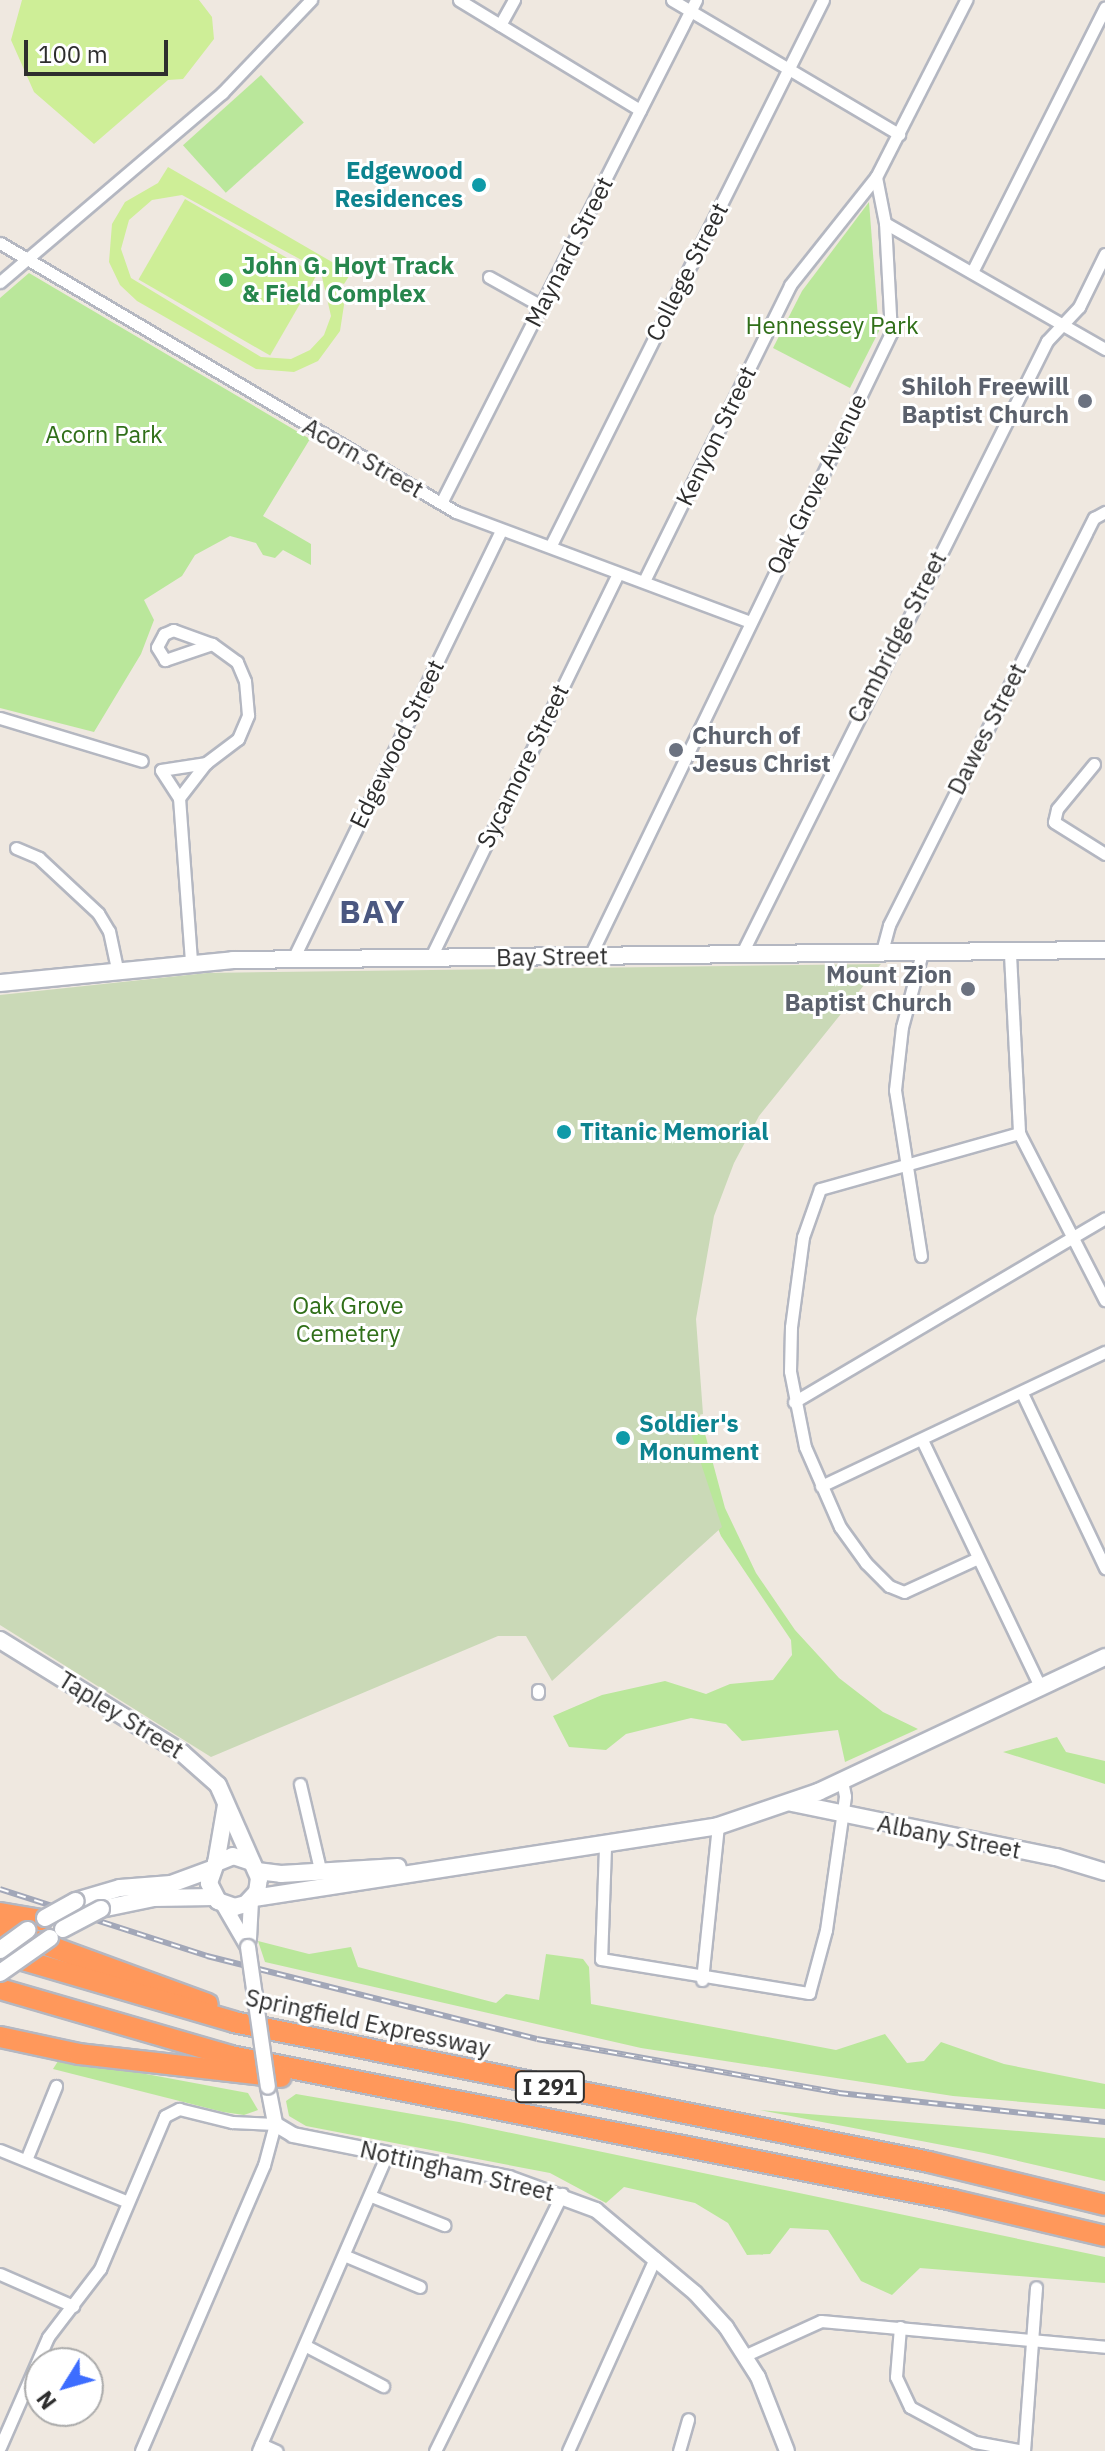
<!DOCTYPE html>
<style>
body{margin:0}
#map{position:relative;width:1105px;height:2451px;overflow:hidden;background:#efe8e0;font-family:"IBM Plex Sans",sans-serif}
div>[style]{position:absolute}
[style*='--x']{left:calc(var(--x)*1px);top:calc(var(--y)*1px);width:calc(var(--w)*1px);rotate:calc(var(--a)*1deg)}
.green>*{inset:0;background:#bae79b;transform-origin:0 0}
.cemetery>*{inset:0;background:#cad9b7}
.pitch>*{inset:0;background:#ceee97;transform-origin:0 0}
.roads{filter:drop-shadow(2px 0 #b4b7c1) drop-shadow(-2px 0 #b4b7c1) drop-shadow(0 2px #b4b7c1) drop-shadow(0 -2px #b4b7c1)}
.minor>*{height:11px;margin:-5.5px;padding:0 5.5px;transform-origin:5.5px;border-radius:5.5px;background:#fff}
.tertiary>*{height:14px;margin:-7px;padding:0 7px;transform-origin:7px;border-radius:7px;background:#fff}
.secondary>*{height:16px;margin:-8px;padding:0 8px;transform-origin:8px;border-radius:8px;background:#fff}
.motorway>*{height:20px;margin:-10px;padding:0 10px;transform-origin:10px;border-radius:10px;background:#ff985b}
.rail>*{height:6px;margin-top:-3px;transform-origin:0;background:repeating-linear-gradient(90deg,#fff 0 9px,#a2a7b8 0 18px);box-sizing:border-box;border-block:2px solid #a2a7b8}
.bridges{filter:drop-shadow(2px 0 #b4b7c1) drop-shadow(-2px 0 #b4b7c1) drop-shadow(0 2px #b4b7c1) drop-shadow(0 -2px #b4b7c1)}
.tertiary-bridge>*{height:14px;margin:-7px;padding:0 7px;transform-origin:7px;border-radius:7px;background:#fff}
.secondary-bridge>*{height:16px;margin:-8px;padding:0 8px;transform-origin:8px;border-radius:8px;background:#fff}
.dots>*{width:22px;height:22px;translate:-50% -50%;box-sizing:border-box;border:4px solid #fff;border-radius:50%}
span{translate:-50% -50%;white-space:nowrap;text-align:center;line-height:1.15;-webkit-text-stroke:6px #fff;paint-order:stroke}
.shield-label span{padding:2px 6px;background:#fff;border:2px solid;border-radius:6px;-webkit-text-stroke-width:0}
.shield-label{font-size:22px;color:#2e2e2e;font-weight:700}
.culture-label{font-size:24px;color:#0d838f;font-weight:700}
.right{translate:-100% -50%;text-align:right}
.left{translate:0 -50%;text-align:left}
.street-label{font-size:24px;color:#2e2e2e}
.leisure-label{font-size:24px;color:#27864d;font-weight:700}
.park-label{font-size:24px;color:#306f19}
.worship-label{font-size:24px;color:#5b616d;font-weight:700}
.district-label{font-size:32px;color:#4b5881;font-weight:700;letter-spacing:2px}
.north{position:absolute;left:24px;top:2347px;width:80px;height:80px;box-sizing:border-box;background:#fff;border:2px solid #ababab;border-radius:50%;rotate:233deg;font-size:22px;font-weight:700;line-height:32px;text-align:center;color:#2e2e2e}
.north::after{content:'';display:block;margin:auto;width:28px;height:36px;background:#3d6dff;clip-path:polygon(50% 0,100% 100%,50% 72%,0 100%)}
.scale{position:absolute;left:24px;top:40px;width:144px;height:36px;box-sizing:border-box;border:4px solid #2e2e2e;border-top:0;padding-left:10px;font-size:24px;line-height:28px;white-space:nowrap;color:#2e2e2e;-webkit-text-stroke:6px #fff;paint-order:stroke}
</style>
<div id="map">
<div class="green">
<div style="left:261px;top:75px;width:64px;height:105px;rotate:48deg"></div>
<div style="clip-path:polygon(869px 202px,879px 331px,850px 388px,773px 348px,802px 291px)"></div>
<div style="clip-path:polygon(29px 273px,310px 439px,263px 516px,311px 544px,311px 565px,283px 550px,275px 558px,263px 555px,256px 543px,230px 536px,195px 555px,182px 576px,144px 600px,154px 620px,141px 654px,94px 732px,0 708px,0 298px)"></div>
<div style="clip-path:polygon(693px 1389px,725px 1508px,756px 1573px,795px 1630px,839px 1678px,883px 1712px,918px 1729px,845px 1762px,838px 1730px,742px 1741px,726px 1724px,691px 1718px,626px 1734px,606px 1750px,569px 1747px,553px 1716px,602px 1695px,665px 1681px,706px 1694px,730px 1684px,773px 1680px,792px 1655px,791px 1640px,721px 1536px,706px 1499px,678px 1507px)"></div>
<div style="clip-path:polygon(1057px 1737px,1066px 1752px,1105px 1761px,1105px 1784px,1003px 1752px)"></div>
<div style="clip-path:polygon(258px 1941px,309px 1954px,351px 1947px,358px 1967px,496px 2003px,506px 1994px,539px 2000px,546px 1954px,583px 1959px,589px 1967px,591px 2004px,836px 2050px,885px 2034px,907px 2063px,924px 2061px,941px 2042px,1004px 2064px,1105px 2084px,1105px 2109px,953px 2096px,641px 2048px,265px 1962px)"></div>
<div style="clip-path:polygon(60px 2058px,248px 2093px,258px 2110px,244px 2115px,223px 2112px,53px 2069px)"></div>
<div style="clip-path:polygon(296px 2094px,459px 2122px,1105px 2257px,1105px 2283px,920px 2268px,892px 2295px,861px 2281px,828px 2230px,790px 2228px,770px 2254px,747px 2255px,728px 2223px,695px 2203px,624px 2187px,606px 2203px,550px 2173px,306px 2126px,289px 2116px,286px 2101px)"></div>
<div style="clip-path:polygon(760px 2110px,1105px 2138px,1105px 2181px,984px 2153px)"></div>
</div>
<div class="cemetery">
<div style="clip-path:polygon(881px 964px,759px 1116px,734px 1163px,714px 1216px,696px 1319px,703px 1414px,686px 1418px,722px 1527px,552px 1681px,526px 1636px,498px 1636px,211px 1757px,0 1625px,0 995px,207px 973px)"></div>
</div>
<div class="pitch">
<div style="clip-path:polygon(22px 0,199px 0,212px 17px,214px 39px,183px 79px,168px 80px,94px 144px,34px 92px,11px 40px)"></div>
<div style="clip-path:polygon(evenodd,168px 167px,351px 273px,344px 284px,339px 282px,344px 305px,340px 331px,318px 361px,294px 372px,256px 369px,137px 301px,120px 285px,109px 262px,112px 224px,125px 202px,158px 183px,168px 167px,182px 195px,307px 263px,322px 277px,331px 316px,324px 335px,310px 350px,291px 359px,261px 357px,131px 278px,121px 249px,129px 220px,152px 200px,182px 195px)"></div>
<div style="left:185px;top:199px;width:152px;height:93px;rotate:30deg"></div>
</div>
<div class="roads">
<div class="minor">
<div style="--x:459;--y:0;--w:212;--a:31.3"></div>
<div style="--x:672;--y:0;--w:264;--a:30.6"></div>
<div style="--x:500;--y:25;--w:29;--a:-61"></div>
<div style="--x:885;--y:223;--w:254;--a:29.8"></div>
<div style="--x:0;--y:243;--w:529;--a:30.54"></div>
<div style="--x:456;--y:512;--w:314;--a:20.5"></div>
<div style="--x:972;--y:272;--w:296;--a:-63.3"></div>
<div style="--x:489;--y:277;--w:60;--a:29.1"></div>
<div style="--x:0;--y:282;--w:292;--a:-40.4"></div>
<div style="--x:222;--y:93;--w:129;--a:-46.3"></div>
<div style="--x:441;--y:503;--w:564;--a:-63.12"></div>
<div style="--x:551;--y:545;--w:609;--a:-63.48"></div>
<div style="--x:644;--y:581;--w:330;--a:-63.7"></div>
<div style="--x:790;--y:285;--w:138;--a:-51.5"></div>
<div style="--x:0;--y:718;--w:148;--a:16.8"></div>
<div style="--x:1094;--y:764;--w:58;--a:129.4"></div>
<div style="--x:1057;--y:809;--w:13;--a:103"></div>
<div style="--x:1054;--y:822;--w:60;--a:32.1"></div>
<div style="--x:179;--y:798;--w:44;--a:-52.4"></div>
<div style="--x:206;--y:763;--w:40;--a:-37"></div>
<div style="--x:238;--y:739;--w:26;--a:-67"></div>
<div style="--x:248;--y:715;--w:34;--a:-95"></div>
<div style="--x:245;--y:681;--w:21;--a:-113"></div>
<div style="--x:237;--y:662;--w:31;--a:-144"></div>
<div style="--x:212;--y:644;--w:50;--a:161.2"></div>
<div style="--x:165;--y:660;--w:15;--a:-122"></div>
<div style="--x:157;--y:647;--w:15;--a:-62"></div>
<div style="--x:164;--y:634;--w:10;--a:-24"></div>
<div style="--x:173;--y:630;--w:41;--a:19.7"></div>
<div style="--x:16;--y:848;--w:25;--a:23"></div>
<div style="--x:39;--y:858;--w:81;--a:43"></div>
<div style="--x:98;--y:913;--w:21;--a:59"></div>
<div style="--x:109;--y:931;--w:38;--a:78"></div>
<div style="--x:1010;--y:954;--w:179;--a:87.1"></div>
<div style="--x:1019;--y:1133;--w:188;--a:62.8"></div>
<div style="--x:741;--y:955;--w:686;--a:-63.51"></div>
<div style="--x:1047;--y:341;--w:47;--a:-46.7"></div>
<div style="--x:1079;--y:307;--w:59;--a:-63.9"></div>
<div style="--x:881;--y:955;--w:31;--a:-75"></div>
<div style="--x:889;--y:925;--w:456;--a:-63.3"></div>
<div style="--x:1094;--y:518;--w:13;--a:-29"></div>
<div style="--x:590;--y:956;--w:692;--a:-64.21"></div>
<div style="--x:891;--y:333;--w:110;--a:-93.1"></div>
<div style="--x:885;--y:223;--w:47;--a:-101.1"></div>
<div style="--x:876;--y:177;--w:199;--a:-63"></div>
<div style="--x:293;--y:959;--w:477;--a:-64.1"></div>
<div style="--x:430;--y:959;--w:429;--a:-64"></div>
<div style="--x:191;--y:961;--w:163;--a:-94.2"></div>
<div style="--x:179;--y:798;--w:33;--a:-123"></div>
<div style="--x:161;--y:770;--w:46;--a:-8.8"></div>
<div style="--x:921;--y:1256;--w:168;--a:-98.9"></div>
<div style="--x:895;--y:1090;--w:63;--a:-83.7"></div>
<div style="--x:902;--y:1027;--w:77;--a:-74.9"></div>
<div style="--x:1022;--y:1393;--w:194;--a:64.6"></div>
<div style="--x:794;--y:1402;--w:361;--a:-30.6"></div>
<div style="--x:922;--y:1440;--w:275;--a:64.4"></div>
<div style="--x:821;--y:1486;--w:314;--a:-25.3"></div>
<div style="--x:978;--y:1558;--w:81;--a:155.3"></div>
<div style="--x:904;--y:1592;--w:16;--a:-158"></div>
<div style="--x:889;--y:1586;--w:33;--a:-135"></div>
<div style="--x:866;--y:1563;--w:44;--a:-125.8"></div>
<div style="--x:840;--y:1527;--w:87;--a:-113.6"></div>
<div style="--x:805;--y:1447;--w:77;--a:-101.2"></div>
<div style="--x:790;--y:1371;--w:44;--a:-88.7"></div>
<div style="--x:791;--y:1327;--w:91;--a:-82.4"></div>
<div style="--x:803;--y:1237;--w:51;--a:-70.5"></div>
<div style="--x:820;--y:1189;--w:207;--a:-15.7"></div>
<div style="--x:538;--y:1690;--w:3;--a:90"></div>
<div style="--x:300;--y:1784;--w:87;--a:76.8"></div>
<div style="--x:605;--y:1847;--w:112;--a:92"></div>
<div style="--x:601;--y:1959;--w:211;--a:9.3"></div>
<div style="--x:809;--y:1993;--w:65;--a:-74.9"></div>
<div style="--x:826;--y:1930;--w:135;--a:-81.9"></div>
<div style="--x:845;--y:1796;--w:15;--a:-101"></div>
<div style="--x:702;--y:1980;--w:155;--a:-84.1"></div>
<div style="--x:0;--y:2150;--w:138;--a:22.1"></div>
<div style="--x:26;--y:2160;--w:80;--a:-67.9"></div>
<div style="--x:371;--y:2196;--w:79;--a:21.7"></div>
<div style="--x:346;--y:2256;--w:80;--a:22.7"></div>
<div style="--x:0;--y:2274;--w:80;--a:23.7"></div>
<div style="--x:900;--y:2327;--w:50;--a:94.6"></div>
<div style="--x:896;--y:2377;--w:33;--a:65"></div>
<div style="--x:910;--y:2407;--w:74;--a:28.3"></div>
<div style="--x:975;--y:2442;--w:49;--a:10.6"></div>
<div style="--x:306;--y:2346;--w:87;--a:27.5"></div>
<div style="--x:746;--y:2355;--w:82;--a:-24.4"></div>
<div style="--x:821;--y:2321;--w:285;--a:5.2"></div>
<div style="--x:261;--y:2444;--w:17;--a:24"></div>
<div style="--x:0;--y:2447;--w:120;--a:-66.4"></div>
<div style="--x:48;--y:2337;--w:86;--a:-52.6"></div>
<div style="--x:100;--y:2269;--w:166;--a:-67"></div>
<div style="--x:165;--y:2116;--w:16;--a:-27"></div>
<div style="--x:179;--y:2109;--w:55;--a:13.8"></div>
<div style="--x:232;--y:2122;--w:43;--a:2.7"></div>
<div style="--x:275;--y:2124;--w:42;--a:105"></div>
<div style="--x:264;--y:2165;--w:311;--a:113.3"></div>
<div style="--x:258;--y:2451;--w:324;--a:-66.5"></div>
<div style="--x:435;--y:2451;--w:287;--a:-63.7"></div>
<div style="--x:568;--y:2451;--w:212;--a:-65.7"></div>
<div style="--x:679;--y:2451;--w:33;--a:-74"></div>
<div style="--x:1024;--y:2451;--w:164;--a:-85.8"></div>
</div>
<div class="tertiary">
<div style="--x:223;--y:1904;--w:50;--a:59.8"></div>
<div style="--x:249;--y:1939;--w:39;--a:-87"></div>
<div style="--x:268;--y:2087;--w:38;--a:79"></div>
<div style="--x:275;--y:2124;--w:21;--a:31"></div>
<div style="--x:293;--y:2135;--w:220;--a:11.3"></div>
<div style="--x:509;--y:2178;--w:93;--a:20.2"></div>
<div style="--x:596;--y:2210;--w:129;--a:40"></div>
<div style="--x:695;--y:2293;--w:46;--a:47.6"></div>
<div style="--x:726;--y:2327;--w:59;--a:57.4"></div>
<div style="--x:758;--y:2377;--w:79;--a:68.6"></div>
</div>
<div class="secondary">
<div style="--x:0;--y:983;--w:234;--a:-5.6"></div>
<div style="--x:233;--y:960;--w:872;--a:-0.66"></div>
<div style="--x:0;--y:1640;--w:214;--a:31.8"></div>
<div style="--x:182;--y:1753;--w:48;--a:41.6"></div>
<div style="--x:218;--y:1785;--w:102;--a:66.2"></div>
<div style="--x:259;--y:1878;--w:14;--a:98"></div>
<div style="--x:257;--y:1892;--w:16;--a:133"></div>
<div style="--x:246;--y:1904;--w:11;--a:165"></div>
<div style="--x:235;--y:1907;--w:18;--a:-161"></div>
<div style="--x:218;--y:1901;--w:20;--a:-117"></div>
<div style="--x:209;--y:1883;--w:21;--a:-71"></div>
<div style="--x:216;--y:1863;--w:18;--a:-22"></div>
<div style="--x:233;--y:1856;--w:19;--a:18"></div>
<div style="--x:792;--y:1803;--w:269;--a:11.6"></div>
<div style="--x:1056;--y:1857;--w:51;--a:17"></div>
<div style="--x:216;--y:1863;--w:59;--a:-80.2"></div>
<div style="--x:257;--y:1871;--w:24;--a:7"></div>
<div style="--x:281;--y:1874;--w:117;--a:-3.4"></div>
<div style="--x:254;--y:1898;--w:470;--a:-8.8"></div>
<div style="--x:718;--y:1826;--w:106;--a:-18.8"></div>
<div style="--x:818;--y:1792;--w:317;--a:-25.2"></div>
<div style="--x:76;--y:1901;--w:46;--a:-16.5"></div>
<div style="--x:120;--y:1888;--w:51;--a:-4.5"></div>
<div style="--x:171;--y:1884;--w:44;--a:-20.1"></div>
<div style="--x:101;--y:1909;--w:53;--a:-11.9"></div>
<div style="--x:153;--y:1898;--w:61;--a:-0.9"></div>
</div>
<div class="motorway">
<div style="--x:0;--y:1913;--w:42;--a:9.7"></div>
<div style="--x:0;--y:1928;--w:221;--a:20.1"></div>
<div style="--x:2;--y:1954;--w:242;--a:16.3"></div>
<div style="--x:234;--y:2022;--w:709;--a:11.39"></div>
<div style="--x:929;--y:2162;--w:181;--a:13.7"></div>
<div style="--x:0;--y:1989;--w:240;--a:16.2"></div>
<div style="--x:230;--y:2056;--w:737;--a:11.26"></div>
<div style="--x:953;--y:2200;--w:156;--a:13.3"></div>
<div style="--x:0;--y:2037;--w:81;--a:12.1"></div>
<div style="--x:79;--y:2054;--w:203;--a:6.5"></div>
</div>
</div>
<div class="rail">
<div style="--x:0;--y:1889;--w:218;--a:17.9"></div>
<div style="--x:207;--y:1956;--w:340;--a:14.1"></div>
<div style="--x:537;--y:2039;--w:307;--a:10.1"></div>
<div style="--x:839;--y:2093;--w:268;--a:6.2"></div>
</div>
<div class="bridges">
<div class="tertiary-bridge">
<div style="--x:248;--y:1947;--w:141;--a:81.9"></div>
</div>
<div class="secondary-bridge">
<div style="--x:45;--y:1918;--w:35;--a:-29"></div>
<div style="--x:63;--y:1929;--w:43;--a:-27.8"></div>
<div style="--x:0;--y:1950;--w:34;--a:-36"></div>
<div style="--x:0;--y:1973;--w:61;--a:-35"></div>
</div>
</div>
<div class="dots">
<div style="left:479px;top:185px;background:#0f9aa8"></div>
<div style="left:226px;top:280px;background:#2e9e5b"></div>
<div style="left:1085px;top:401px;background:#6b7280"></div>
<div style="left:676px;top:750px;background:#6b7280"></div>
<div style="left:968px;top:989px;background:#6b7280"></div>
<div style="left:564px;top:1132px;background:#0f9aa8"></div>
<div style="left:623px;top:1438px;background:#0f9aa8"></div>
</div>
<div class="shield-label">
<span style="left:550px;top:2087px">I 291</span>
</div>
<div class="culture-label">
<span class="right" style="left:463px;top:185px">Edgewood<br>Residences</span>
<span class="left" style="left:580px;top:1132px">Titanic Memorial</span>
<span class="left" style="left:639px;top:1438px">Soldier's<br>Monument</span>
</div>
<div class="street-label">
<span style="left:569px;top:252px;rotate:-63deg">Maynard Street</span>
<span style="left:687px;top:272px;rotate:-63deg">College Street</span>
<span style="left:716px;top:436px;rotate:-64deg">Kenyon Street</span>
<span style="left:363px;top:458px;rotate:30deg">Acorn Street</span>
<span style="left:817px;top:484px;rotate:-64deg">Oak Grove Avenue</span>
<span style="left:897px;top:637px;rotate:-63deg">Cambridge Street</span>
<span style="left:987px;top:729px;rotate:-63deg">Dawes Street</span>
<span style="left:397px;top:744px;rotate:-64deg">Edgewood Street</span>
<span style="left:523px;top:766px;rotate:-64deg">Sycamore Street</span>
<span style="left:552px;top:957px;rotate:-1deg">Bay Street</span>
<span style="left:121px;top:1715px;rotate:32deg">Tapley Street</span>
<span style="left:949px;top:1837px;rotate:11deg">Albany Street</span>
<span style="left:368px;top:2023px;rotate:12deg">Springfield Expressway</span>
<span style="left:457px;top:2171px;rotate:13deg">Nottingham Street</span>
</div>
<div class="leisure-label">
<span class="left" style="left:242px;top:280px">John G. Hoyt Track<br>&amp; Field Complex</span>
</div>
<div class="park-label">
<span style="left:832px;top:326px">Hennessey Park</span>
<span style="left:104px;top:435px">Acorn Park</span>
<span style="left:348px;top:1320px">Oak Grove<br>Cemetery</span>
</div>
<div class="worship-label">
<span class="right" style="left:1069px;top:401px">Shiloh Freewill<br>Baptist Church</span>
<span class="left" style="left:692px;top:750px">Church of<br>Jesus Christ</span>
<span class="right" style="left:952px;top:989px">Mount Zion<br>Baptist Church</span>
</div>
<div class="district-label">
<span style="left:373px;top:911px">BAY</span>
</div>
<div class="north">N</div>
<div class="scale">100 m</div>
</div>
